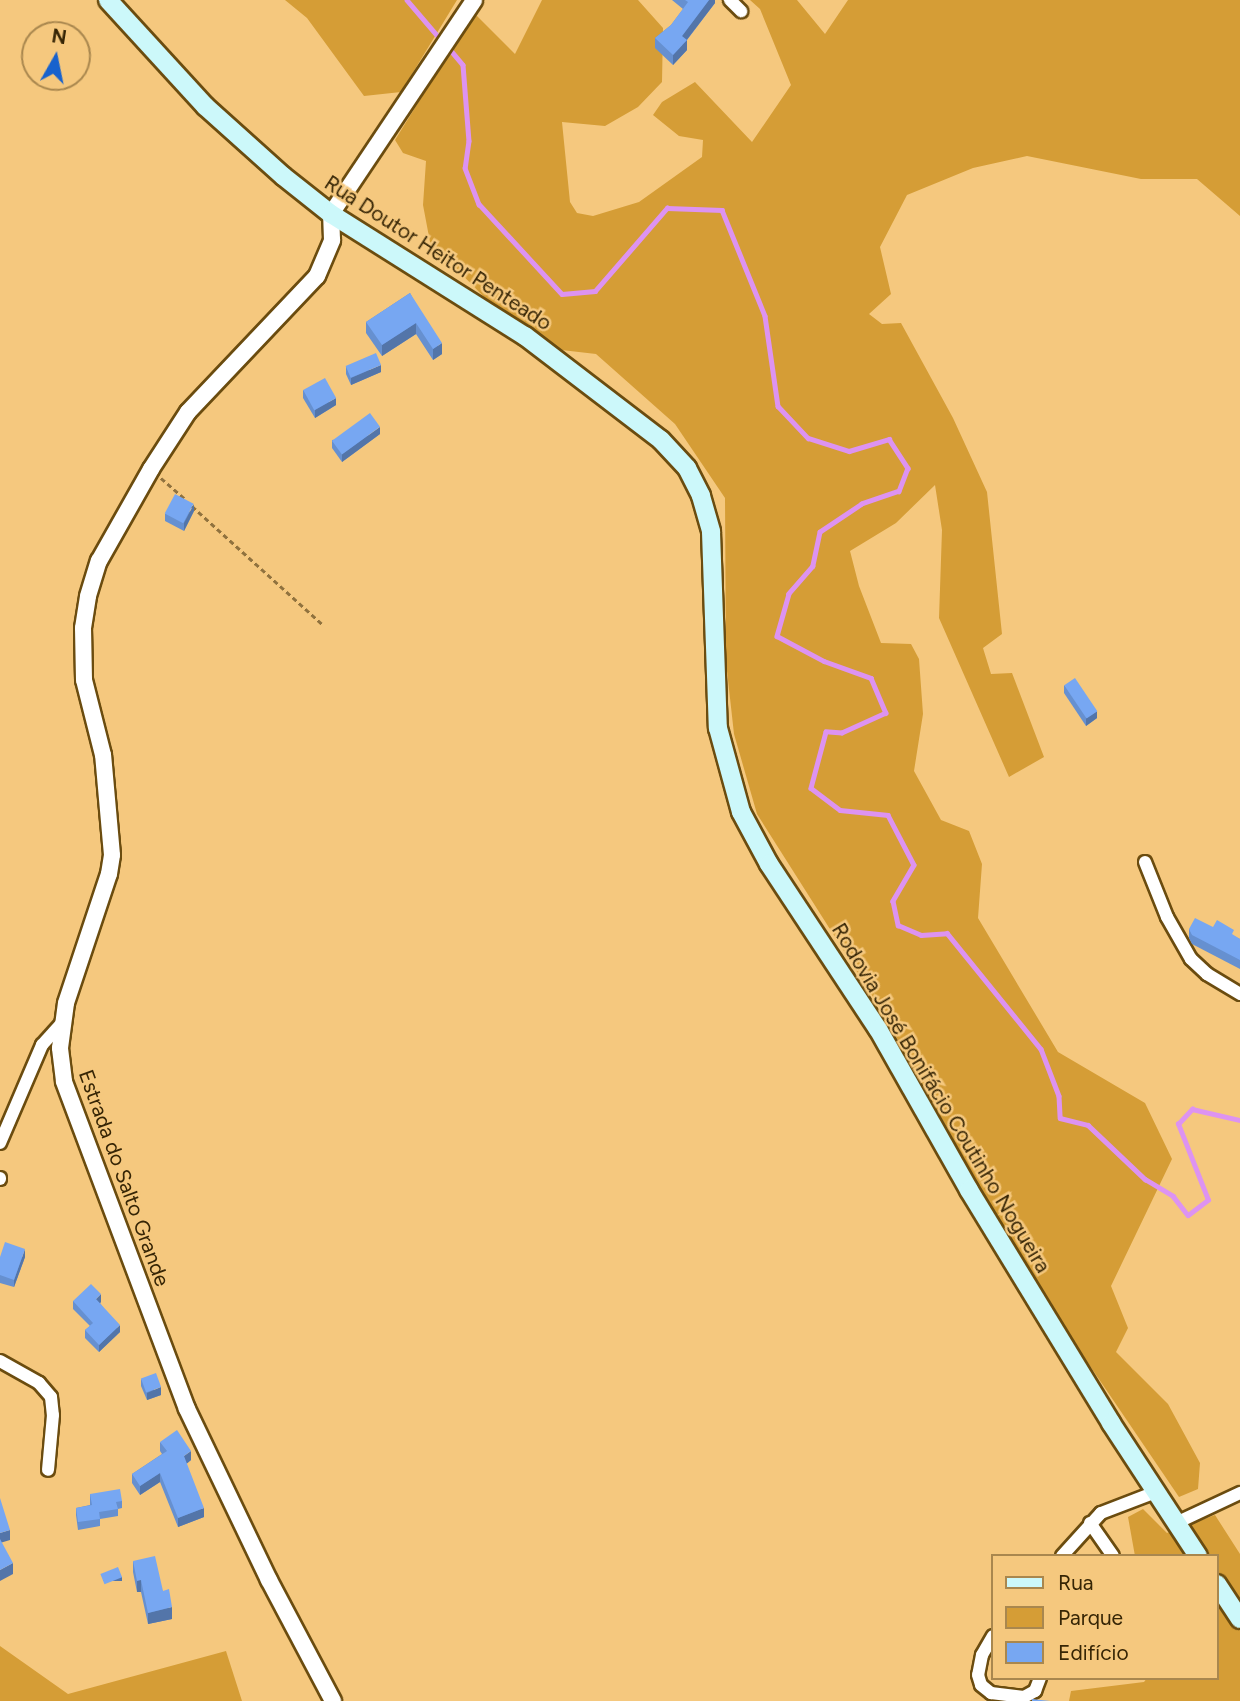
<!DOCTYPE html>
<meta charset="utf-8">
<style>
body{margin:0}
#map{position:relative;width:1240px;height:1701px;overflow:hidden;background:#f5c87e;font-family:Figtree,sans-serif}
div>[style]{position:absolute}
[style*='--x']{left:calc(var(--x)*1px);top:calc(var(--y)*1px);width:calc(var(--w)*1px);rotate:calc(var(--a)*1deg)}
.green>*{inset:0;background:#d59d36}
.stream>*{height:4.5px;margin:-2.25px;padding:0 2.25px;transform-origin:2.25px;border-radius:2.25px;background:#dd93f1}
.path>*{height:2.5px;margin-top:-1.25px;transform-origin:0;background:repeating-linear-gradient(90deg,#90723e 0 5px,transparent 0 8.5px)}
.roads{filter:drop-shadow(2px 0 #6b4c0f) drop-shadow(-2px 0 #6b4c0f) drop-shadow(0 2px #6b4c0f) drop-shadow(0 -2px #6b4c0f)}
.minor>*{height:12px;margin:-6px;padding:0 6px;transform-origin:6px;border-radius:6px;background:#fff}
.tertiary>*{height:16px;margin:-8px;padding:0 8px;transform-origin:8px;border-radius:8px;background:#fff}
.secondary>*{height:18px;margin:-9px;padding:0 9px;transform-origin:9px;border-radius:9px;background:#ccf8fa}
.wall>*{inset:0;background:#6690d0}
.shaded-wall>*{inset:0;background:#5375a9;transform-origin:0 0}
.building>*{inset:0;background:#77a7f2;transform-origin:0 0}
span{translate:-50% -50%;white-space:nowrap;text-align:center;line-height:1.15;-webkit-text-stroke:5px #f5c87e;paint-order:stroke}
.street-label{font-size:21px;color:#362505}
.legend{position:absolute;left:991px;top:1554px;width:228px;height:126px;box-sizing:border-box;background:#f5c87e;border:2px solid #a9874e;margin:0;padding:9px 12px;list-style:none;font-size:21px;color:#362505}
.legend li{display:flex;align-items:center;gap:14px;height:35px}
.legend b{width:35px;border:2px solid #a9874e}
.north{position:absolute;left:21px;top:21px;width:70px;height:70px;box-sizing:border-box;background:#f5c87e;border:2px solid #a9874e;border-radius:50%;rotate:9deg;font-size:19px;font-weight:700;line-height:28px;text-align:center;color:#362505}
.north::after{content:'';display:block;margin:auto;width:24px;height:32px;background:#1862cd;clip-path:polygon(50% 0,100% 100%,50% 72%,0 100%)}
</style>
<div id="map">
<div class="green">
<div style="clip-path:polygon(285px 0,457px 0,401px 92px,364px 96px,307px 18px)"></div>
<div style="clip-path:polygon(542px 0,638px 0,663px 28px,662px 82px,638px 107px,605px 126px,562px 122px,570px 202px,577px 213px,593px 216px,639px 202px,702px 157px,703px 140px,679px 136px,653px 115px,662px 102px,695px 82px,752px 142px,791px 85px,760px 9px,750px 0,797px 0,825px 34px,848px 0,1240px 0,1240px 216px,1197px 179px,1141px 179px,1027px 156px,973px 168px,907px 195px,880px 247px,891px 294px,869px 314px,882px 324px,901px 323px,953px 418px,987px 492px,1002px 634px,983px 648px,991px 674px,1012px 673px,1044px 757px,1009px 777px,939px 618px,942px 530px,935px 485px,896px 523px,850px 551px,859px 586px,881px 643px,911px 644px,919px 659px,923px 714px,914px 771px,941px 820px,969px 831px,982px 864px,978px 918px,1058px 1052px,1145px 1103px,1172px 1159px,1111px 1286px,1128px 1328px,1116px 1352px,1168px 1404px,1200px 1463px,1198px 1489px,1179px 1497px,1071px 1338px,1007px 1235px,880px 1008px,757px 814px,734px 734px,726px 662px,725px 498px,675px 424px,596px 354px,553px 349px,488px 301px,430px 242px,423px 205px,426px 161px,403px 153px,395px 140px,474px 13px,515px 54px)"></div>
<div style="clip-path:polygon(1143px 1509px,1167px 1533px,1215px 1515px,1240px 1554px,1240px 1701px,1069px 1701px,1071px 1691px,1144px 1682px,1147px 1678px,1217px 1678px,1217px 1556px,1135px 1556px,1128px 1517px)"></div>
<div style="clip-path:polygon(0 1646px,68px 1694px,226px 1651px,242px 1701px,0 1701px)"></div>
</div>
<div class="stream">
<div style="--x:407;--y:0;--w:54;--a:49.5"></div>
<div style="--x:448;--y:47;--w:23;--a:50"></div>
<div style="--x:463;--y:65;--w:76;--a:85.5"></div>
<div style="--x:469;--y:141;--w:27;--a:98"></div>
<div style="--x:465;--y:168;--w:39;--a:69"></div>
<div style="--x:479;--y:204;--w:122;--a:47.3"></div>
<div style="--x:562;--y:294;--w:33;--a:-5"></div>
<div style="--x:595;--y:291;--w:110;--a:-49.1"></div>
<div style="--x:667;--y:208;--w:55;--a:2.1"></div>
<div style="--x:722;--y:210;--w:114;--a:67.9"></div>
<div style="--x:765;--y:316;--w:91;--a:81.8"></div>
<div style="--x:778;--y:406;--w:44;--a:46.8"></div>
<div style="--x:808;--y:438;--w:43;--a:17.6"></div>
<div style="--x:849;--y:451;--w:42;--a:-16.7"></div>
<div style="--x:889;--y:439;--w:35;--a:57"></div>
<div style="--x:908;--y:468;--w:25;--a:111"></div>
<div style="--x:899;--y:491;--w:39;--a:161"></div>
<div style="--x:862;--y:504;--w:50;--a:146.3"></div>
<div style="--x:820;--y:532;--w:35;--a:102"></div>
<div style="--x:813;--y:566;--w:37;--a:131"></div>
<div style="--x:789;--y:594;--w:44;--a:105.9"></div>
<div style="--x:777;--y:636;--w:53;--a:28"></div>
<div style="--x:824;--y:661;--w:50;--a:19.9"></div>
<div style="--x:871;--y:678;--w:38;--a:67"></div>
<div style="--x:886;--y:713;--w:48;--a:155.6"></div>
<div style="--x:842;--y:733;--w:16;--a:-176"></div>
<div style="--x:826;--y:732;--w:58;--a:105"></div>
<div style="--x:811;--y:788;--w:36;--a:37"></div>
<div style="--x:840;--y:810;--w:48;--a:5.9"></div>
<div style="--x:888;--y:815;--w:56;--a:62.5"></div>
<div style="--x:914;--y:865;--w:42;--a:120.3"></div>
<div style="--x:893;--y:901;--w:25;--a:78"></div>
<div style="--x:898;--y:925;--w:25;--a:23"></div>
<div style="--x:921;--y:935;--w:26;--a:-4"></div>
<div style="--x:947;--y:933;--w:149;--a:51"></div>
<div style="--x:1041;--y:1049;--w:50;--a:69"></div>
<div style="--x:1059;--y:1096;--w:22;--a:87"></div>
<div style="--x:1060;--y:1118;--w:29;--a:14"></div>
<div style="--x:1088;--y:1125;--w:79;--a:43.5"></div>
<div style="--x:1145;--y:1179;--w:33;--a:31"></div>
<div style="--x:1173;--y:1196;--w:24;--a:52"></div>
<div style="--x:1188;--y:1215;--w:25;--a:-37"></div>
<div style="--x:1208;--y:1200;--w:82;--a:-111.5"></div>
<div style="--x:1178;--y:1124;--w:21;--a:-47"></div>
<div style="--x:1192;--y:1109;--w:49;--a:12.9"></div>
</div>
<div class="path">
<div style="--x:161;--y:478;--w:32;--a:41"></div>
<div style="--x:192;--y:506;--w:176;--a:42.2"></div>
</div>
<div class="roads">
<div class="minor">
<div style="--x:730;--y:0;--w:16;--a:45"></div>
<div style="--x:1145;--y:862;--w:59;--a:68.2"></div>
<div style="--x:1167;--y:917;--w:48;--a:60.3"></div>
<div style="--x:1191;--y:959;--w:22;--a:43"></div>
<div style="--x:1207;--y:974;--w:39;--a:31"></div>
<div style="--x:0;--y:1143;--w:107;--a:-66.8"></div>
<div style="--x:42;--y:1045;--w:28;--a:-48"></div>
<div style="--x:0;--y:1178;--w:1;--a:90"></div>
<div style="--x:0;--y:1361;--w:45;--a:29.4"></div>
<div style="--x:39;--y:1383;--w:18;--a:49"></div>
<div style="--x:51;--y:1397;--w:18;--a:84"></div>
<div style="--x:53;--y:1415;--w:55;--a:95.2"></div>
<div style="--x:1090;--y:1523;--w:40;--a:55.1"></div>
<div style="--x:1176;--y:1523;--w:71;--a:-25.1"></div>
<div style="--x:1062;--y:1556;--w:58;--a:-47.8"></div>
<div style="--x:1101;--y:1513;--w:59;--a:-20.9"></div>
<div style="--x:993;--y:1636;--w:22;--a:120"></div>
<div style="--x:982;--y:1655;--w:20;--a:101"></div>
<div style="--x:978;--y:1675;--w:10;--a:73"></div>
<div style="--x:981;--y:1685;--w:13;--a:39"></div>
<div style="--x:991;--y:1693;--w:33;--a:7"></div>
<div style="--x:1024;--y:1697;--w:13;--a:-29"></div>
<div style="--x:1035;--y:1691;--w:14;--a:-69"></div>
</div>
<div class="tertiary">
<div style="--x:333;--y:1701;--w:137;--a:-117.9"></div>
<div style="--x:269;--y:1580;--w:190;--a:-115.6"></div>
<div style="--x:187;--y:1409;--w:350;--a:-110.6"></div>
<div style="--x:64;--y:1081;--w:33;--a:-97"></div>
<div style="--x:60;--y:1048;--w:45;--a:-82.4"></div>
<div style="--x:66;--y:1003;--w:136;--a:-71.6"></div>
<div style="--x:109;--y:874;--w:19;--a:-81"></div>
<div style="--x:112;--y:855;--w:100;--a:-95.1"></div>
<div style="--x:103;--y:755;--w:77;--a:-104.2"></div>
<div style="--x:84;--y:680;--w:52;--a:-91.1"></div>
<div style="--x:83;--y:628;--w:32;--a:-81"></div>
<div style="--x:88;--y:596;--w:37;--a:-73"></div>
<div style="--x:99;--y:561;--w:106;--a:-60.5"></div>
<div style="--x:151;--y:469;--w:68;--a:-57"></div>
<div style="--x:188;--y:412;--w:187;--a:-46.5"></div>
<div style="--x:317;--y:276;--w:39;--a:-67"></div>
<div style="--x:332;--y:240;--w:26;--a:-92"></div>
<div style="--x:331;--y:214;--w:257;--a:-56.2"></div>
</div>
<div class="secondary">
<div style="--x:108;--y:0;--w:144;--a:47.5"></div>
<div style="--x:205;--y:106;--w:105;--a:41.9"></div>
<div style="--x:283;--y:176;--w:61;--a:38.4"></div>
<div style="--x:331;--y:214;--w:229;--a:32.2"></div>
<div style="--x:525;--y:336;--w:171;--a:37.4"></div>
<div style="--x:661;--y:440;--w:38;--a:47"></div>
<div style="--x:687;--y:468;--w:31;--a:63"></div>
<div style="--x:701;--y:496;--w:37;--a:74"></div>
<div style="--x:711;--y:532;--w:196;--a:88"></div>
<div style="--x:718;--y:728;--w:87;--a:74.7"></div>
<div style="--x:741;--y:812;--w:59;--a:61.7"></div>
<div style="--x:769;--y:864;--w:198;--a:56.6"></div>
<div style="--x:878;--y:1029;--w:185;--a:60.5"></div>
<div style="--x:969;--y:1190;--w:273;--a:58.6"></div>
<div style="--x:1111;--y:1423;--w:159;--a:56.8"></div>
<div style="--x:1217;--y:1584;--w:42;--a:56.7"></div>
</div>
</div>
<div class="wall">
<div style="clip-path:polygon(672px 0,715px 0,715px 3px,687px 40px,687px 50px,673px 65px,655px 48px,655px 38px,671px 25px,683px 9px)"></div>
<div style="clip-path:polygon(410px 293px,442px 354px,433px 360px,416px 334px,382px 356px,366px 333px,366px 322px)"></div>
<div style="clip-path:polygon(346px 366px,381px 372px,351px 385px,346px 374px)"></div>
<div style="clip-path:polygon(303px 390px,336px 405px,315px 418px,303px 398px)"></div>
<div style="clip-path:polygon(380px 434px,342px 462px,332px 448px,332px 440px)"></div>
<div style="clip-path:polygon(194px 511px,184px 531px,165px 521px,165px 514px)"></div>
<div style="clip-path:polygon(1064px 685px,1097px 718px,1086px 726px,1064px 693px)"></div>
<div style="clip-path:polygon(1213px 927px,1240px 939px,1240px 969px,1192px 944px,1189px 938px,1189px 929px)"></div>
<div style="clip-path:polygon(0 1257px,25px 1257px,14px 1287px,0 1283px)"></div>
<div style="clip-path:polygon(73px 1301px,101px 1302px,100px 1303px,120px 1332px,99px 1352px,85px 1338px,85px 1330px,90px 1326px,73px 1309px)"></div>
<div style="clip-path:polygon(141px 1379px,161px 1395px,147px 1400px,141px 1386px)"></div>
<div style="clip-path:polygon(160px 1442px,191px 1460px,186px 1464px,204px 1517px,178px 1527px,160px 1482px,140px 1495px,132px 1483px,132px 1474px,162px 1454px,160px 1451px)"></div>
<div style="clip-path:polygon(90px 1494px,122px 1501px,122px 1508px,118px 1509px,118px 1516px,100px 1519px,100px 1526px,78px 1530px,76px 1515px,76px 1508px,90px 1505px)"></div>
<div style="clip-path:polygon(133px 1561px,163px 1591px,172px 1619px,148px 1624px,141px 1592px,137px 1592px,133px 1572px)"></div>
</div>
<div class="shaded-wall">
<div style="clip-path:polygon(709px 0,715px 0,715px 3px,682px 46px,682px 36px)"></div>
<div style="clip-path:polygon(687px 40px,687px 50px,673px 65px,673px 55px)"></div>
<div style="clip-path:polygon(416px 323px,416px 334px,382px 356px,382px 345px)"></div>
<div style="clip-path:polygon(442px 343px,442px 354px,433px 360px,433px 349px)"></div>
<div style="clip-path:polygon(381px 365px,381px 372px,351px 385px,351px 378px)"></div>
<div style="clip-path:polygon(336px 398px,336px 405px,315px 418px,315px 410px)"></div>
<div style="clip-path:polygon(380px 427px,380px 434px,342px 462px,342px 454px)"></div>
<div style="clip-path:polygon(194px 504px,194px 511px,184px 531px,184px 523px)"></div>
<div style="clip-path:polygon(1097px 711px,1097px 718px,1086px 726px,1086px 718px)"></div>
<div style="clip-path:polygon(25px 1249px,25px 1257px,14px 1287px,14px 1280px)"></div>
<div style="clip-path:polygon(101px 1294px,101px 1302px,96px 1307px,96px 1299px)"></div>
<div style="clip-path:polygon(120px 1325px,120px 1332px,99px 1352px,99px 1345px)"></div>
<div style="clip-path:polygon(161px 1387px,161px 1395px,147px 1400px,147px 1393px)"></div>
<div style="clip-path:polygon(191px 1451px,191px 1460px,184px 1466px,184px 1456px)"></div>
<div style="clip-path:polygon(160px 1473px,160px 1482px,140px 1495px,140px 1486px)"></div>
<div style="clip-path:polygon(204px 1508px,204px 1517px,178px 1527px,178px 1518px)"></div>
<div style="clip-path:polygon(10px 1530px,10px 1540px,0 1543px,0 1533px)"></div>
<div style="clip-path:polygon(13px 1563px,13px 1574px,0 1581px,0 1570px)"></div>
<div style="left:122px;top:1577px;width:4px;height:19px;rotate:90deg"></div>
<div style="left:141px;top:1580px;width:12px;height:4px;rotate:90deg"></div>
<div style="clip-path:polygon(172px 1607px,172px 1619px,148px 1624px,148px 1613px)"></div>
</div>
<div class="building">
<div style="clip-path:polygon(685px 0,709px 0,682px 36px,687px 40px,673px 55px,655px 38px,671px 25px,688px 2px)"></div>
<div style="clip-path:polygon(410px 293px,442px 343px,433px 349px,416px 323px,382px 345px,366px 322px)"></div>
<div style="left:376px;top:353px;width:13px;height:33px;rotate:67deg"></div>
<div style="left:325px;top:378px;width:23px;height:25px;rotate:61deg"></div>
<div style="left:370px;top:413px;width:17px;height:47px;rotate:54deg"></div>
<div style="left:175px;top:494px;width:21px;height:22px;rotate:28deg"></div>
<div style="left:1075px;top:678px;width:40px;height:13px;rotate:56deg"></div>
<div style="clip-path:polygon(1195px 918px,1213px 927px,1217px 920px,1234px 930px,1232px 934px,1240px 939px,1240px 960px,1192px 935px,1189px 929px)"></div>
<div style="clip-path:polygon(5px 1242px,25px 1249px,14px 1280px,0 1275px,0 1257px)"></div>
<div style="clip-path:polygon(91px 1284px,101px 1294px,96px 1299px,120px 1325px,99px 1345px,85px 1330px,93px 1323px,73px 1301px)"></div>
<div style="left:156px;top:1373px;width:15px;height:16px;rotate:70deg"></div>
<div style="clip-path:polygon(177px 1430px,191px 1451px,184px 1456px,204px 1508px,178px 1518px,160px 1473px,140px 1486px,132px 1474px,167px 1451px,160px 1442px)"></div>
<div style="clip-path:polygon(120px 1489px,122px 1501px,116px 1502px,118px 1509px,99px 1512px,100px 1519px,78px 1522px,76px 1508px,92px 1505px,90px 1494px)"></div>
<div style="clip-path:polygon(0 1498px,10px 1530px,0 1533px)"></div>
<div style="clip-path:polygon(0 1539px,13px 1563px,0 1570px)"></div>
<div style="clip-path:polygon(155px 1556px,163px 1591px,169px 1589px,172px 1607px,148px 1613px,141px 1580px,137px 1581px,133px 1561px)"></div>
<div style="left:118px;top:1567px;width:11px;height:19px;rotate:68deg"></div>
<div style="clip-path:polygon(1032px 1699px,1050px 1701px,1032px 1701px)"></div>
</div>
<div class="street-label">
<span style="left:438px;top:253px;rotate:33deg">Rua Doutor Heitor Penteado</span>
<span style="left:941px;top:1098px;rotate:59deg">Rodovia José Bonifácio Coutinho Nogueira</span>
<span style="left:124px;top:1178px;rotate:70deg">Estrada do Salto Grande</span>
</div>
<ul class="legend">
<li><b style="height:9px;background:#ccf8fa"></b>Rua</li>
<li><b style="height:19px;background:#d59d36"></b>Parque</li>
<li><b style="height:19px;background:#77a7f2"></b>Edifício</li>
</ul>
<div class="north">N</div>
</div>
